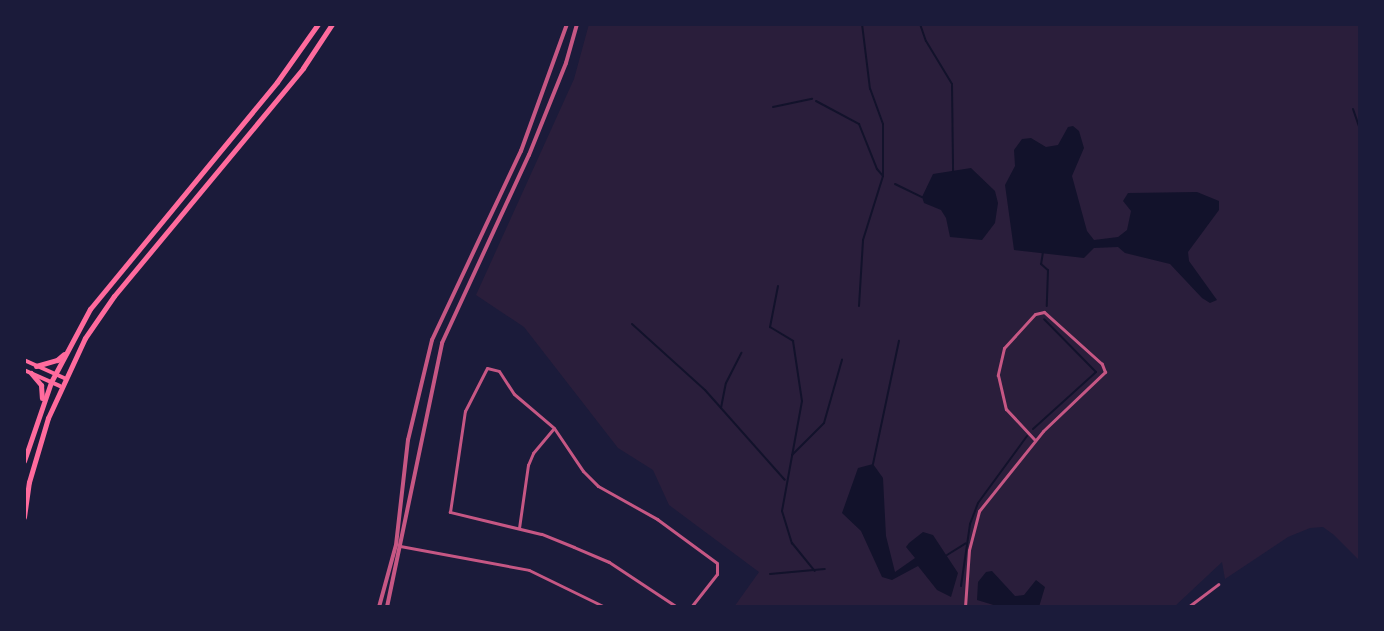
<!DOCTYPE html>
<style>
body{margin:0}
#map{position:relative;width:1384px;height:631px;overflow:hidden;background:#1b1b3a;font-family:Cabin,sans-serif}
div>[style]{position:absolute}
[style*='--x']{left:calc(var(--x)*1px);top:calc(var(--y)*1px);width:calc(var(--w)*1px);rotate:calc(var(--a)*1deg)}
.green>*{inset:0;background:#2a1e3b}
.water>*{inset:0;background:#12122b}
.stream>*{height:2px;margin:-1px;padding:0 1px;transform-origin:1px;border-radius:1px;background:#12122b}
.minor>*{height:3px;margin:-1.5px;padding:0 1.5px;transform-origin:1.5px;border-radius:1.5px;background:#c65784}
.tertiary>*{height:4px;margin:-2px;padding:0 2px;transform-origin:2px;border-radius:2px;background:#c65784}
.secondary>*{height:4px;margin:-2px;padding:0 2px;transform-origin:2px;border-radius:2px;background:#ff6b9d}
.primary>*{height:5px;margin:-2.5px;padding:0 2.5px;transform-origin:2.5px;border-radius:2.5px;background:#ff6b9d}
span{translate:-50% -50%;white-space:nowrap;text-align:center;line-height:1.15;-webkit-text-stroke:6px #1b1b3a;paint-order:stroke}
.frame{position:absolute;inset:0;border:26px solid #1b1b3a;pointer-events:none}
</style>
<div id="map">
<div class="green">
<div style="clip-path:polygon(589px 24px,1360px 24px,1360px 561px,1334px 535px,1323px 527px,1310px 528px,1288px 537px,1225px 579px,1222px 562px,1174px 607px,734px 607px,759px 572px,669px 505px,653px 470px,618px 448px,524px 327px,476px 295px,574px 79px)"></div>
</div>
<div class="water">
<div style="clip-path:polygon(1073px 126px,1079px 131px,1084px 148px,1072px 176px,1087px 231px,1094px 240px,1118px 237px,1127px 230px,1131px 211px,1123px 201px,1128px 193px,1197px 192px,1219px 201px,1219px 210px,1188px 252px,1189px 261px,1217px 300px,1210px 303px,1202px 298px,1170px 264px,1125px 253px,1118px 247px,1094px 248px,1084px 258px,1014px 250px,1005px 185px,1015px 166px,1014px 150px,1022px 139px,1031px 138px,1046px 147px,1058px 145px,1068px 127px)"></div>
<div style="clip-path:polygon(971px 168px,995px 191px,998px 203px,995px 223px,982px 240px,950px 237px,946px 218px,941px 210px,924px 203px,922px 197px,933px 174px)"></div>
<div style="clip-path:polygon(873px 464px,883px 478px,886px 536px,895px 572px,915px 558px,906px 547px,909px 543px,923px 532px,933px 535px,958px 573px,951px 597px,937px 590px,918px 566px,892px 580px,882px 577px,861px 531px,842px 513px,858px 468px)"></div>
<div style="clip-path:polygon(992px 571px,1015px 596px,1024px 595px,1036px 580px,1045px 587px,1039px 607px,1000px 607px,977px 600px,978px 582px,986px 572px)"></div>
</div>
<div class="stream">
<div style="--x:920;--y:24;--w:18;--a:71"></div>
<div style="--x:926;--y:41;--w:50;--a:58.8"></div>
<div style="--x:952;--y:84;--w:87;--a:89.3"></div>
<div style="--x:816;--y:101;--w:49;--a:28.1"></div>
<div style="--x:859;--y:124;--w:48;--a:68.2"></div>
<div style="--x:877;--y:169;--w:9;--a:49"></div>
<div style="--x:773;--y:107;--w:40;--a:-12"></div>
<div style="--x:1353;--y:109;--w:21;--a:71"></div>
<div style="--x:1360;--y:129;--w:31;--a:90"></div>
<div style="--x:895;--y:184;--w:30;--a:26"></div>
<div style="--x:1043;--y:252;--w:12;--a:99"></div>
<div style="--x:1041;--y:264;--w:9;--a:41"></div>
<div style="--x:1048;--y:270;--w:36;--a:92"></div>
<div style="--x:778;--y:286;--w:42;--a:101"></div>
<div style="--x:770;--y:327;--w:27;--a:31"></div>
<div style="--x:793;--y:341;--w:61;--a:81.5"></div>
<div style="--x:802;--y:401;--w:112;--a:100.3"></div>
<div style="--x:782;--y:511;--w:34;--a:73"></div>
<div style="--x:792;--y:543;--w:36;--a:51"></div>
<div style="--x:859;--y:306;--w:66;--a:-86.5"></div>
<div style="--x:863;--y:240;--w:67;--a:-72.6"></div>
<div style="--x:883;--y:176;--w:52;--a:-90"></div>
<div style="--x:883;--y:124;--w:37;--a:-110"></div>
<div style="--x:870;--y:89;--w:65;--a:-97"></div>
<div style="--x:632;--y:324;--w:98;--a:42.1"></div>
<div style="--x:705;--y:390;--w:120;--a:48.4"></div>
<div style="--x:721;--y:408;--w:25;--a:-79"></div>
<div style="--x:726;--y:383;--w:34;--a:-63"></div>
<div style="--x:1033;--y:429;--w:85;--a:-42.1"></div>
<div style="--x:1096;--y:372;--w:74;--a:-134.5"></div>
<div style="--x:792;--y:455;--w:45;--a:-45"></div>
<div style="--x:824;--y:423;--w:66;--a:-74.1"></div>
<div style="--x:873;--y:464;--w:126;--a:-78.1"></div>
<div style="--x:947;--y:555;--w:22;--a:-32"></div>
<div style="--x:770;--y:574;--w:55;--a:-5.2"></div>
<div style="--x:961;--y:586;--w:63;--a:-81.7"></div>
<div style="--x:970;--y:524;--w:22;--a:-69"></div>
<div style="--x:978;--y:503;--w:83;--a:-53.8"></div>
</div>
<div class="minor">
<div style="--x:519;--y:528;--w:64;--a:-81.9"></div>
<div style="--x:528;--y:465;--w:13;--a:-67"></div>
<div style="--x:533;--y:453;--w:31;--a:-50"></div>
<div style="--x:400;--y:546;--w:131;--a:10.5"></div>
<div style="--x:529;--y:570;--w:85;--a:26"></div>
<div style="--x:677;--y:607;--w:82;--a:-146.5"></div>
<div style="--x:609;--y:562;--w:38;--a:-157"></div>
<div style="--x:574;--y:547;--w:35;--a:-158"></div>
<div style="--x:541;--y:534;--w:94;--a:-166.4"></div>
<div style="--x:450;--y:512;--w:102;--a:-81.6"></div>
<div style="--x:465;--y:411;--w:48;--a:-62.9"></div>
<div style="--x:487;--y:368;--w:12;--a:14"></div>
<div style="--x:499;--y:371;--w:27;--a:57"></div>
<div style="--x:514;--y:394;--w:52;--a:40.4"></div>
<div style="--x:554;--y:428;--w:52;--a:56"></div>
<div style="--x:583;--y:471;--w:21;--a:45"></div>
<div style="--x:598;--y:486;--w:68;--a:29.2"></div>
<div style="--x:657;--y:519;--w:74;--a:36.3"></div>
<div style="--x:717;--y:563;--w:11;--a:90"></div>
<div style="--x:717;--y:574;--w:42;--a:128.2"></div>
<div style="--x:965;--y:607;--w:57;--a:-86"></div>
<div style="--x:969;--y:550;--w:40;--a:-75.6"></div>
<div style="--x:979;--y:511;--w:102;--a:-51.3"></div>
<div style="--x:1043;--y:431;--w:86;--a:-43.6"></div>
<div style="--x:1105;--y:372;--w:9;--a:-111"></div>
<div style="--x:1102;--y:364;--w:78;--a:-138.1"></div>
<div style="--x:1044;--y:312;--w:9;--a:167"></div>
<div style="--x:1035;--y:314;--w:46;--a:132.4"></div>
<div style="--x:1004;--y:348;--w:28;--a:103"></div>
<div style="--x:998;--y:375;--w:35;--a:77"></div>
<div style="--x:1006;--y:409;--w:42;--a:46.9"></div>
<div style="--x:1188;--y:607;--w:38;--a:-37"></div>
</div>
<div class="tertiary">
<div style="--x:379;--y:607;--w:64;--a:-74.7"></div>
<div style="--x:396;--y:545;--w:106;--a:-83.5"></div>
<div style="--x:408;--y:440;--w:103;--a:-76.5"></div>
<div style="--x:432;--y:340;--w:209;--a:-64.8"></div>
<div style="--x:521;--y:151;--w:135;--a:-70.1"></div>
<div style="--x:387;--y:607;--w:270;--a:-78.2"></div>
<div style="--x:442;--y:343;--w:207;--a:-65.2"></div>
<div style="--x:529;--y:155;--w:99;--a:-68.1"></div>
<div style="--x:566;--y:63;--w:41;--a:-74.2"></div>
</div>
<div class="secondary">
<div style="--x:24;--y:360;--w:44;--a:24.2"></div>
<div style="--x:24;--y:370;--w:39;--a:24"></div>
</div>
<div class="primary">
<div style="--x:36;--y:366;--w:22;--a:-16"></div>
<div style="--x:57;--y:360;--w:9;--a:-41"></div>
<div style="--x:31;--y:373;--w:16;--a:50"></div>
<div style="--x:41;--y:385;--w:13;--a:86"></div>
<div style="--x:24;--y:461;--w:83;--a:-71.1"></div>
<div style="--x:51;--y:382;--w:83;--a:-61.9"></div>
<div style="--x:90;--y:309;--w:294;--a:-50.5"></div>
<div style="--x:277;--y:82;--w:71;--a:-54.7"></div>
<div style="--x:24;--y:517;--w:35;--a:-82"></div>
<div style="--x:29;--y:482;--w:67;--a:-73.5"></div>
<div style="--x:48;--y:418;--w:88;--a:-65.2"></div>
<div style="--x:85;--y:338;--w:51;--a:-55.4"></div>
<div style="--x:114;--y:296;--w:296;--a:-50.3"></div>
<div style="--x:303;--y:68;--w:53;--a:-56.6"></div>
</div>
<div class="frame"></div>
</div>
